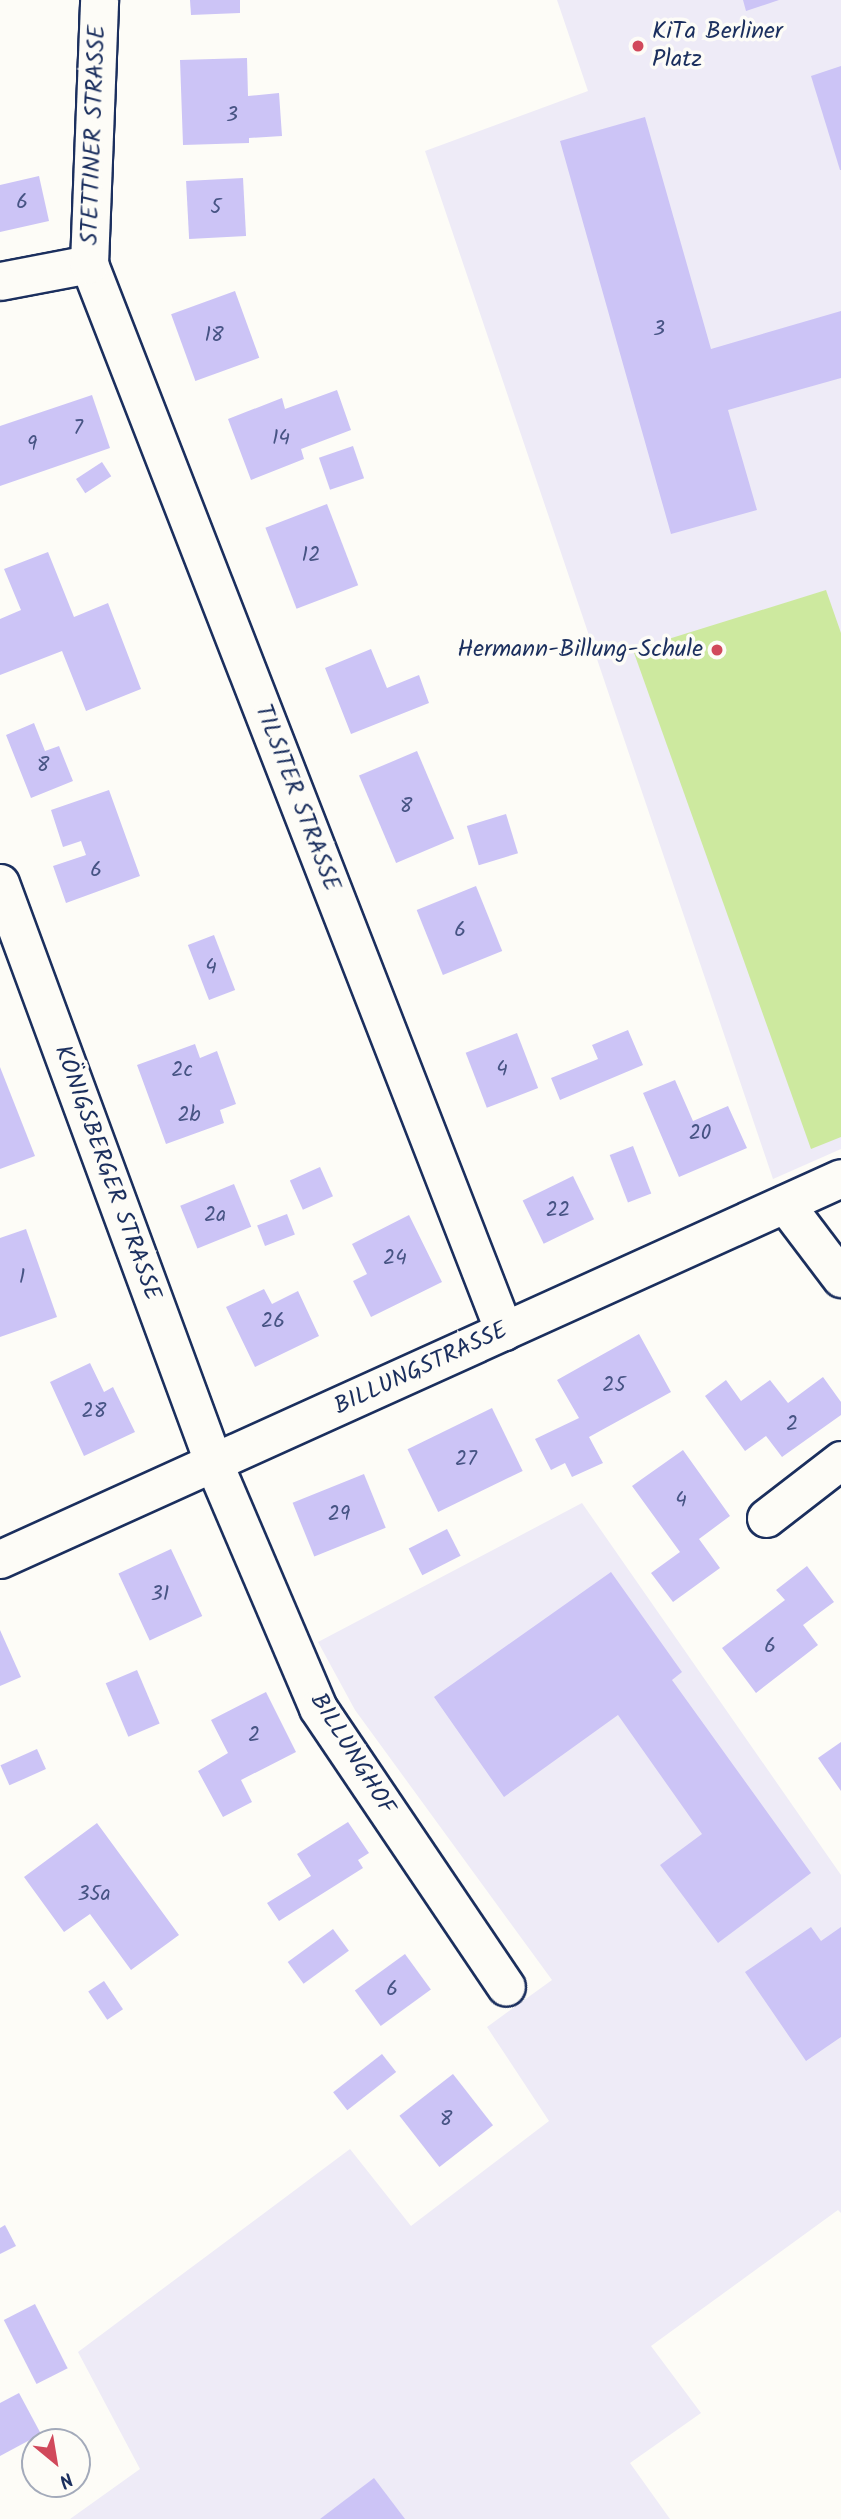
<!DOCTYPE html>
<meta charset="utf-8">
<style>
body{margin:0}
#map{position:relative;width:841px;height:2519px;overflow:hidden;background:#fdfcf7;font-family:Kalam,sans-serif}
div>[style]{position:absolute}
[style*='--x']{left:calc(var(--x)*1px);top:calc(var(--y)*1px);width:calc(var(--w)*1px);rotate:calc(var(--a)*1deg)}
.built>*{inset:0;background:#eeebf7}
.green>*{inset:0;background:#cde99f}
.building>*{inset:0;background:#ccc4f6;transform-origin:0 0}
.roads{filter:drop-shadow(2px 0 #1b2f5e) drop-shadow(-2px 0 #1b2f5e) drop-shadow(0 2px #1b2f5e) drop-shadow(0 -2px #1b2f5e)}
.minor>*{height:37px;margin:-18.5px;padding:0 18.5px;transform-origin:18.5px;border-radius:18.5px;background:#fdfcf7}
.dots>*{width:19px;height:19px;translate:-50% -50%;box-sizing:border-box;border:4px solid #fdfcf7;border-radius:50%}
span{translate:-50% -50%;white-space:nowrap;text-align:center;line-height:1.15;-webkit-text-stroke:7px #fdfcf7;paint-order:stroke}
.number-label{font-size:21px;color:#475484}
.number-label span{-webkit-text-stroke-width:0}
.poi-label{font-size:24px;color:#1b2f5e}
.left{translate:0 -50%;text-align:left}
.right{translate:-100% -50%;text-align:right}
.street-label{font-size:24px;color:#1b2f5e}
.north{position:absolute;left:21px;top:2428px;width:70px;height:70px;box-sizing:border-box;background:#fdfcf7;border:2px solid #a3aaba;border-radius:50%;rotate:150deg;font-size:19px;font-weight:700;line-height:28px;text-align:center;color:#1b2f5e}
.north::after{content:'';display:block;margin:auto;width:24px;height:32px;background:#d1495b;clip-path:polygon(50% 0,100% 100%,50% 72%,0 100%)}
</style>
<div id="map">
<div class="built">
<div style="clip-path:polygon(557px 0,841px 0,841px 1149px,773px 1179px,425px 151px,588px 91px)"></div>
<div style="clip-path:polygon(582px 1503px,841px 1875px,841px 2213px,838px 2210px,651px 2346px,701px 2413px,630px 2463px,670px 2519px,70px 2519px,140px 2469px,78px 2352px,350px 2149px,411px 2226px,549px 2121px,487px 2027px,552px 1980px,355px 1710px,318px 1642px)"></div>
</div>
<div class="green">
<div style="clip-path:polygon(826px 590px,841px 633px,841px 1137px,811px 1149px,633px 650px)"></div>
</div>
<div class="building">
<div style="clip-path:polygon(190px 0,240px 0,240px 13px,191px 15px)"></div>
<div style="clip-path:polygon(743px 0,779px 0,746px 11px)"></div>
<div style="clip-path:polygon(247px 58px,248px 96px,279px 93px,282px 136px,249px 138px,249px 143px,183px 145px,180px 60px)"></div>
<div style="clip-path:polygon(841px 66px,841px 170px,840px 170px,811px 76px)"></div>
<div style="clip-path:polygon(645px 117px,711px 349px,841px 311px,841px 378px,728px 410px,757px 510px,671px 534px,560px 141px)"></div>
<div style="clip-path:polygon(39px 176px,49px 221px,0 232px,0 185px)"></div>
<div style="left:243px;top:178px;width:58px;height:57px;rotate:87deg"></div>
<div style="left:235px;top:291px;width:71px;height:68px;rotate:70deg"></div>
<div style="clip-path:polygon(337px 390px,351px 430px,301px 449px,304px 459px,251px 480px,228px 419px,282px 398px,285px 409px)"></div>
<div style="clip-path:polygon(92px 395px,110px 448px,0 486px,0 426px)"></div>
<div style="left:353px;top:446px;width:34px;height:36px;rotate:71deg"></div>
<div style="left:102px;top:462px;width:17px;height:31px;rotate:57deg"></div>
<div style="left:327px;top:504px;width:87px;height:66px;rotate:69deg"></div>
<div style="clip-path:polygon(48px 552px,74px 617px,108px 603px,141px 689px,86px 711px,62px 651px,0 675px,0 619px,21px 610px,4px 569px)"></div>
<div style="clip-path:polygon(371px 649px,387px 688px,419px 675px,429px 703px,351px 734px,325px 668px)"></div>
<div style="clip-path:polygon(34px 723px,45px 751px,59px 746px,73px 781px,31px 798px,6px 735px)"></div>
<div style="left:417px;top:751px;width:95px;height:63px;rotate:67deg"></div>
<div style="clip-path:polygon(109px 790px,140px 876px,66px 903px,53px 866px,86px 855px,81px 841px,63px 847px,51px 810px)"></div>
<div style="left:506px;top:814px;width:41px;height:41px;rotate:73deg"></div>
<div style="left:476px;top:886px;width:70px;height:64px;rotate:68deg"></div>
<div style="left:214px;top:935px;width:59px;height:28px;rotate:69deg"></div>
<div style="clip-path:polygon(628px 1030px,643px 1065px,560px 1100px,551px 1078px,598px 1059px,592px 1045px)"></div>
<div style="left:517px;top:1033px;width:59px;height:55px;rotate:69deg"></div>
<div style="clip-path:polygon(195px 1044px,200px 1058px,217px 1051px,236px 1104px,220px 1110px,224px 1123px,166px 1144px,137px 1065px)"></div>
<div style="clip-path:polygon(0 1067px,35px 1156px,0 1169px)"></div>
<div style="clip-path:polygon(675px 1080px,693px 1121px,728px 1106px,747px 1148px,679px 1177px,643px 1093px)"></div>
<div style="left:633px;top:1146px;width:51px;height:25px;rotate:69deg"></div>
<div style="left:320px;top:1167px;width:32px;height:33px;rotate:66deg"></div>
<div style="left:573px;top:1176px;width:48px;height:56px;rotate:64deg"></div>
<div style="left:234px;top:1184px;width:46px;height:58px;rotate:68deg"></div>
<div style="left:287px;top:1214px;width:22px;height:32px;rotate:69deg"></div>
<div style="clip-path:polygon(409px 1215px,442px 1282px,371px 1317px,353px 1281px,367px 1274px,352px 1244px)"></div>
<div style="clip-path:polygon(26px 1229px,57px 1317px,0 1337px,0 1238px)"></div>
<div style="clip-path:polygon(264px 1289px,272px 1304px,298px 1291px,319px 1336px,255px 1367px,226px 1307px)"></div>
<div style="clip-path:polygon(639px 1334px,671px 1392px,589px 1437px,603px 1463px,572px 1477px,565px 1463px,551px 1470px,535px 1439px,579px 1418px,557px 1380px)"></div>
<div style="clip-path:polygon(90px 1363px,104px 1392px,113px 1387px,135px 1432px,84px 1456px,50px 1382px)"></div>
<div style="clip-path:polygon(823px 1377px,841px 1402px,841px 1415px,782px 1457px,766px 1436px,745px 1451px,705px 1396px,726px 1380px,741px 1401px,770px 1380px,788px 1403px)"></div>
<div style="left:492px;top:1408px;width:70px;height:94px;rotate:64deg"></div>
<div style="clip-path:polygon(683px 1450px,730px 1516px,699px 1539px,720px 1568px,673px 1602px,651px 1573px,680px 1552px,632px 1486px)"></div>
<div style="left:364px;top:1474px;width:58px;height:77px;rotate:68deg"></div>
<div style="left:447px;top:1529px;width:30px;height:43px;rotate:63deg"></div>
<div style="left:171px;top:1549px;width:74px;height:58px;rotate:65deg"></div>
<div style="clip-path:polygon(807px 1566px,834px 1602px,803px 1625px,818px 1645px,756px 1693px,722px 1648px,785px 1600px,776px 1590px)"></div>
<div style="clip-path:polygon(611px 1572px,682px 1672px,672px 1680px,811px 1873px,718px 1943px,660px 1865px,702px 1834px,618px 1715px,504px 1797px,434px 1697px)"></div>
<div style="clip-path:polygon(0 1630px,21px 1677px,0 1686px)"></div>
<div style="left:137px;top:1670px;width:58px;height:34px;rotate:67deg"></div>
<div style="clip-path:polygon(266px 1692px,296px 1752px,241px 1780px,252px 1802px,223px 1817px,198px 1771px,228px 1753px,211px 1720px)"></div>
<div style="clip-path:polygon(841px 1742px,841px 1791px,818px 1758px)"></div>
<div style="left:37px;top:1749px;width:22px;height:40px;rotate:66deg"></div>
<div style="clip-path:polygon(348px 1822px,369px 1853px,358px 1860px,363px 1868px,279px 1921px,267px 1903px,311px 1876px,297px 1854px)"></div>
<div style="clip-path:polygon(97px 1823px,179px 1935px,131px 1970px,90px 1914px,64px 1932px,24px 1877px)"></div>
<div style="clip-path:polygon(811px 1927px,821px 1941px,841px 1927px,841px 2037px,806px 2061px,745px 1972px)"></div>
<div style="left:333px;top:1929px;width:27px;height:56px;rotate:54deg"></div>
<div style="left:405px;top:1954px;width:44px;height:62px;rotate:54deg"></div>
<div style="left:104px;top:1981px;width:34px;height:19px;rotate:56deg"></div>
<div style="left:382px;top:2054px;width:23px;height:62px;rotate:52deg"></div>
<div style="left:453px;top:2074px;width:65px;height:68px;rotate:52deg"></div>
<div style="clip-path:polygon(5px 2225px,16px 2246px,0 2254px,0 2228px)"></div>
<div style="left:35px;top:2304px;width:72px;height:35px;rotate:63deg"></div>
<div style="clip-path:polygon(19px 2393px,41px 2434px,0 2456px,0 2403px)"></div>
<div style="clip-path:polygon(374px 2478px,405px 2519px,320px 2519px)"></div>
</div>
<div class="roads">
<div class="minor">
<div style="--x:89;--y:264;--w:1145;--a:68.75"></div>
<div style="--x:0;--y:281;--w:91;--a:-10.8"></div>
<div style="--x:89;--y:264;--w:264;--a:-87.8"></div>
<div style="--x:0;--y:883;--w:619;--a:69.78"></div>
<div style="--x:214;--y:1464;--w:265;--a:66.9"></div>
<div style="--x:318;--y:1708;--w:336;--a:56"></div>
<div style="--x:785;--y:1204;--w:93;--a:52.9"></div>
<div style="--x:766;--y:1518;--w:95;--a:-37.7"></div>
<div style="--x:0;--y:1559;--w:923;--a:-24.37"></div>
</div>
</div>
<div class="dots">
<div style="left:638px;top:46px;background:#d1495b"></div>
<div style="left:717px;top:650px;background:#d1495b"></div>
</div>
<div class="number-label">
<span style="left:232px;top:116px">3</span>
<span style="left:22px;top:203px">6</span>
<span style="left:216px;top:208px">5</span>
<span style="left:659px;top:330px">3</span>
<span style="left:214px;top:336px">18</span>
<span style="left:78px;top:429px">7</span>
<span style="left:281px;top:439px">14</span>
<span style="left:32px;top:445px">9</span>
<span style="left:311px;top:556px">12</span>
<span style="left:43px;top:766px">8</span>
<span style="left:406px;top:807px">8</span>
<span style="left:96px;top:871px">6</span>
<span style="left:460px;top:931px">6</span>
<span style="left:211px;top:968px">4</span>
<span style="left:502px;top:1070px">4</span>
<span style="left:182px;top:1071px">2c</span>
<span style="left:189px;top:1116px">2b</span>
<span style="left:700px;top:1134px">20</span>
<span style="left:558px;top:1211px">22</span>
<span style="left:215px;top:1216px">2a</span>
<span style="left:395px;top:1259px">24</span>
<span style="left:22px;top:1278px">1</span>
<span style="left:273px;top:1322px">26</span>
<span style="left:614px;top:1386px">25</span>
<span style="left:94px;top:1412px">28</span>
<span style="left:792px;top:1425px">2</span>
<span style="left:466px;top:1460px">27</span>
<span style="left:681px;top:1501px">4</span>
<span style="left:339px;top:1515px">29</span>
<span style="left:160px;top:1595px">31</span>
<span style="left:770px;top:1647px">6</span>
<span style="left:254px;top:1736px">2</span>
<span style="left:94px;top:1895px">35a</span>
<span style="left:392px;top:1990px">6</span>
<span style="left:446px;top:2120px">8</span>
</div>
<div class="poi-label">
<span class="left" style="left:652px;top:46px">KiTa Berliner<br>Platz</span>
<span class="right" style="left:703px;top:650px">Hermann-Billung-Schule</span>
</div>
<div class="street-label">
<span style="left:94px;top:135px;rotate:-88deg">STETTINER STRASSE</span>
<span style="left:297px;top:798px;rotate:69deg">TILSITER STRASSE</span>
<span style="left:107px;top:1173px;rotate:70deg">KÖNIGSBERGER STRASSE</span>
<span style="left:421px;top:1369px;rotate:-25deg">BILLUNGSTRASSE</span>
<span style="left:352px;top:1754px;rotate:58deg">BILLUNGHOF</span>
</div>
<div class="north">N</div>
</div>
